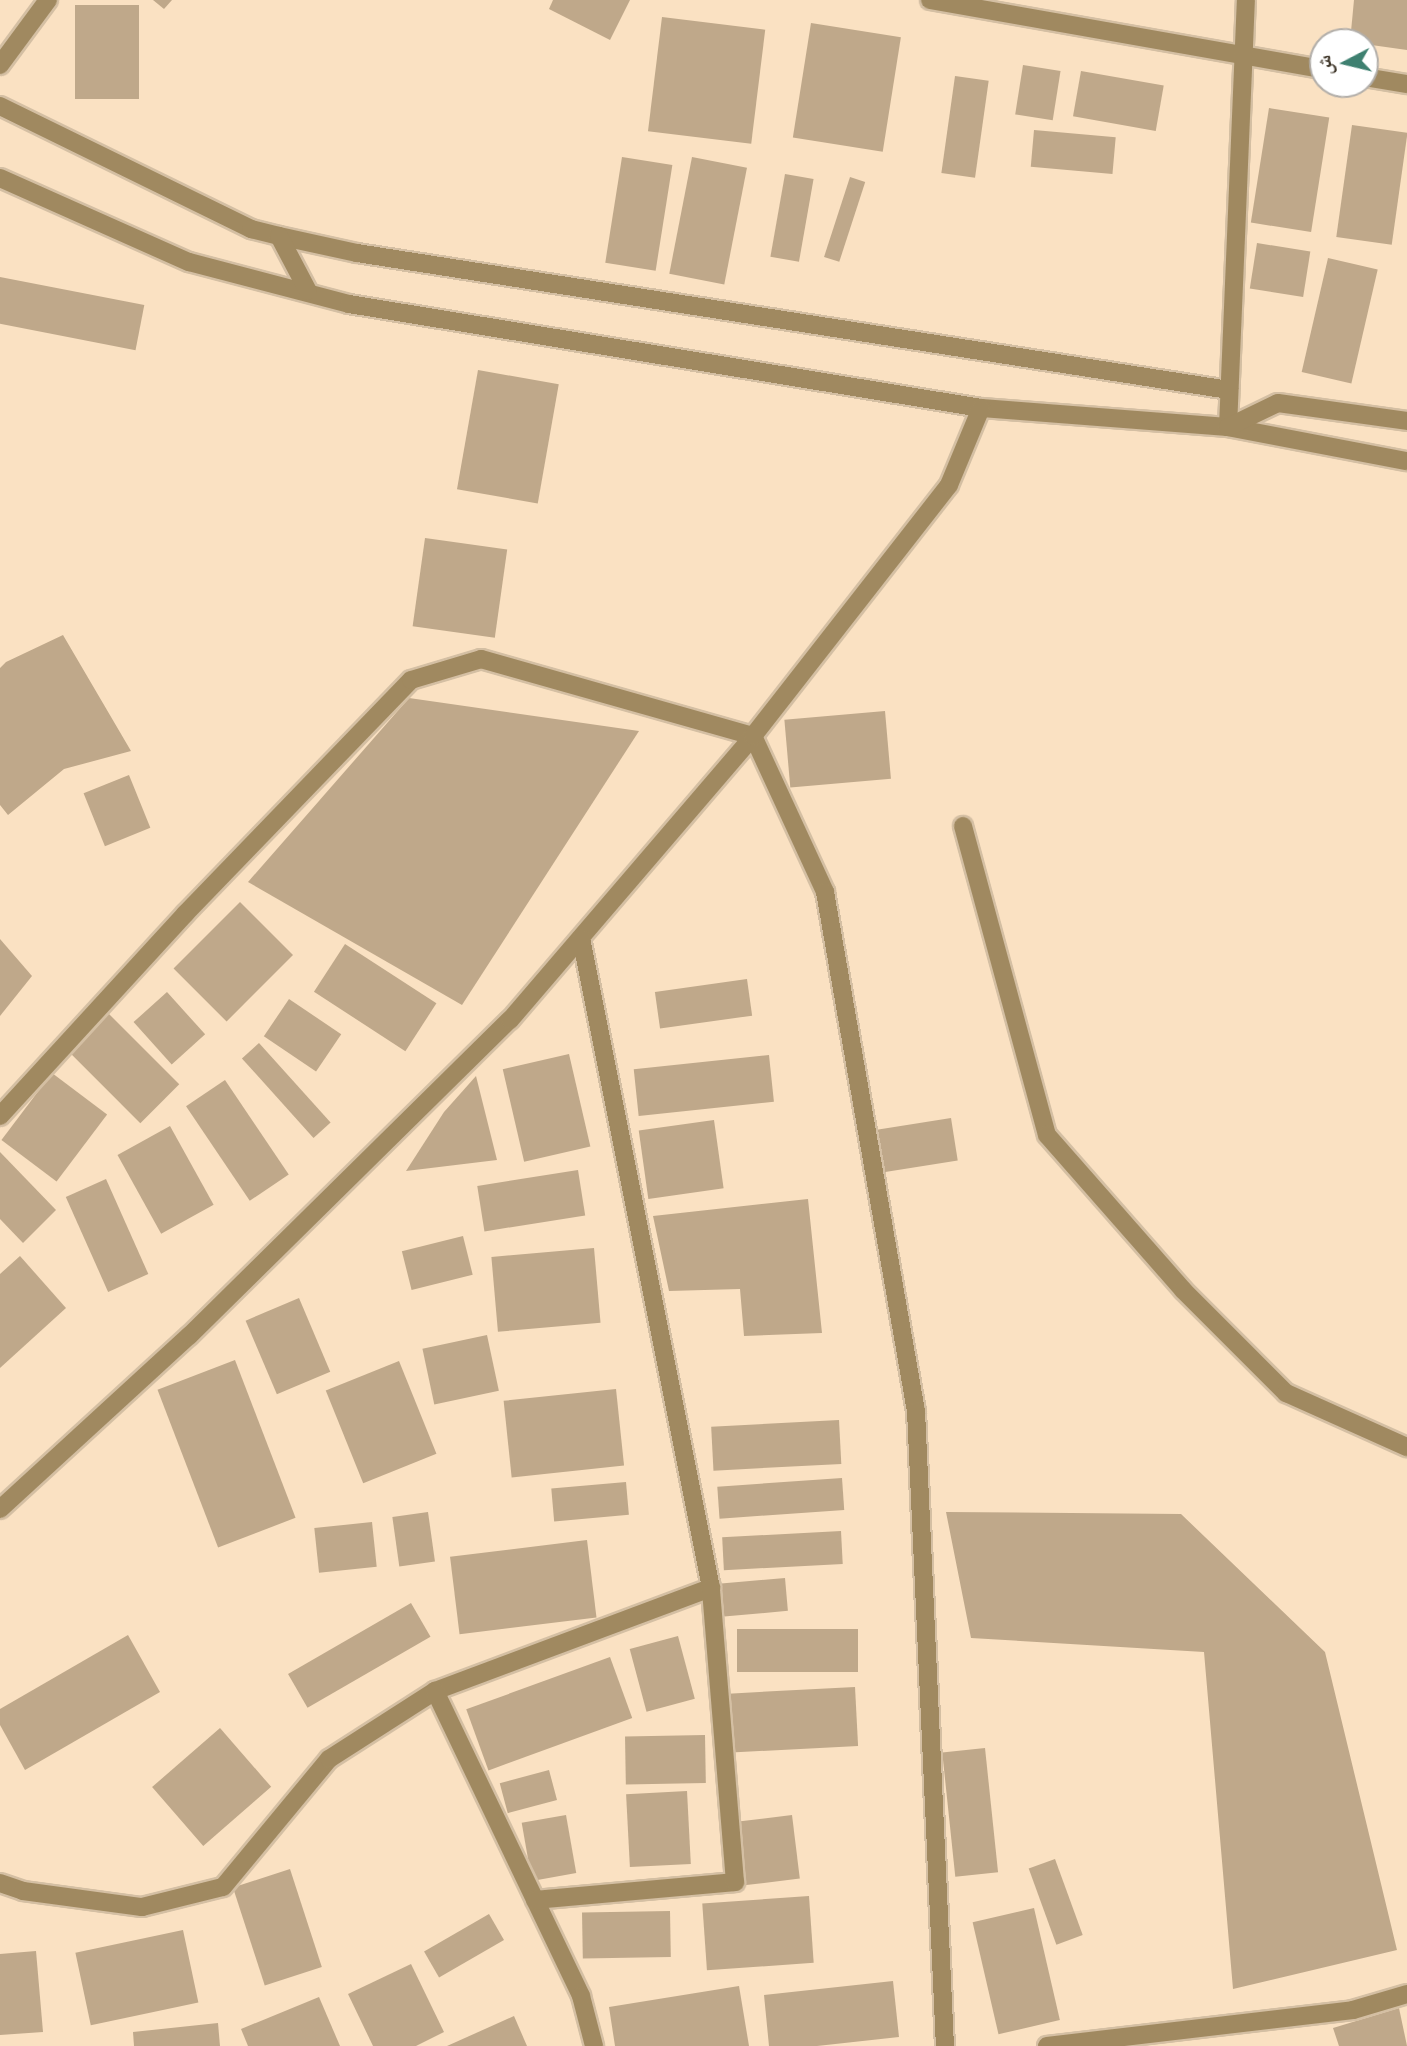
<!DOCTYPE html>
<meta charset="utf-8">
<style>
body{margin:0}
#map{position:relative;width:1407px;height:2046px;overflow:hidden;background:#fae1c2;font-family:"Nunito Sans","Noto Naskh Arabic",sans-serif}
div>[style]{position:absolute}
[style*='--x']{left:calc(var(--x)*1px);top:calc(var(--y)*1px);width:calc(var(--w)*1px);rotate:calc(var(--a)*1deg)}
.building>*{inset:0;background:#bfa88a;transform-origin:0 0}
.roads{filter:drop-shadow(2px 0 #d4bfa3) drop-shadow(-2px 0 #d4bfa3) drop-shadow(0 2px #d4bfa3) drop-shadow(0 -2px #d4bfa3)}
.minor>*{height:18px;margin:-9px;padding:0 9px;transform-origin:9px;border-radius:9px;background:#a08960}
span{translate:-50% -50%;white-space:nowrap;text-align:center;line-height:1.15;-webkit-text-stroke:5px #fff;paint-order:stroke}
.north{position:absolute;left:1309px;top:28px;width:70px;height:70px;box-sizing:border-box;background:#fff;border:2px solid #b2aea9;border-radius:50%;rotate:263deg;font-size:19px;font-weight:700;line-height:28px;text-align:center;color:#3e3528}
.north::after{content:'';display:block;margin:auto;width:24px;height:32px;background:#3e8070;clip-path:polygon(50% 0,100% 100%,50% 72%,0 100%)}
</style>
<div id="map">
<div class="building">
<div style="clip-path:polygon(153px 0,172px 0,164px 9px)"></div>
<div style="clip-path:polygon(553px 0,630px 0,610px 40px,549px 9px)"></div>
<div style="clip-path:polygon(1354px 0,1407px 0,1407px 50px,1350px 42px)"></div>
<div style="left:75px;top:5px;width:64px;height:94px"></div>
<div style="left:662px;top:17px;width:104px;height:115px;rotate:7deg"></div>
<div style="left:811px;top:23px;width:91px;height:116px;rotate:9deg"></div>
<div style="left:1023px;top:65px;width:38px;height:50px;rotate:9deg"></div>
<div style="left:1081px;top:71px;width:84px;height:46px;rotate:10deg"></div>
<div style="left:955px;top:76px;width:34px;height:98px;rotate:8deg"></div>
<div style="left:1269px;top:108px;width:61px;height:116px;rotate:9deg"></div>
<div style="left:1352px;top:125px;width:56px;height:113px;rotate:8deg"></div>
<div style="left:1034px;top:130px;width:82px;height:37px;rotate:5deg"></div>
<div style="left:622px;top:157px;width:51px;height:107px;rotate:9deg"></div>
<div style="left:692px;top:157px;width:56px;height:119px;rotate:11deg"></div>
<div style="left:785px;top:174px;width:29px;height:84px;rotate:10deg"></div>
<div style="left:850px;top:177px;width:16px;height:84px;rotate:18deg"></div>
<div style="left:1257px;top:243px;width:54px;height:46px;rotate:9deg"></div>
<div style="left:1328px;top:258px;width:51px;height:117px;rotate:13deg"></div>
<div style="left:0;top:277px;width:147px;height:46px;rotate:11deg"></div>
<div style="left:478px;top:370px;width:82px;height:121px;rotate:10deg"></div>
<div style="left:425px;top:538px;width:83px;height:89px;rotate:8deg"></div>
<div style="clip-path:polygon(63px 635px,131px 751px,64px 769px,8px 815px,0 805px,0 668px,6px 662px)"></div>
<div style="clip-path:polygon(409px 698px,639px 731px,462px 1005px,248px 882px)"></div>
<div style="left:885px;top:711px;width:68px;height:101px;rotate:85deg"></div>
<div style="left:129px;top:775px;width:57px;height:49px;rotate:68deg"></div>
<div style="left:240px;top:902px;width:75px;height:94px;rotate:45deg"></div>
<div style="clip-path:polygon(0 939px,32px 976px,0 1016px)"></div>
<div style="left:345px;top:944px;width:109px;height:57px;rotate:33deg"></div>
<div style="left:747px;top:979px;width:37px;height:93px;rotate:82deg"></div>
<div style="left:167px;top:992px;width:57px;height:45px;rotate:48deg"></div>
<div style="left:289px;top:999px;width:63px;height:45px;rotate:34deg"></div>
<div style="left:105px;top:1010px;width:105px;height:55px;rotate:45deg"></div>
<div style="left:259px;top:1043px;width:107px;height:23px;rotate:48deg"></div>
<div style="left:569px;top:1054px;width:95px;height:68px;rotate:77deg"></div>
<div style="left:769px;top:1055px;width:47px;height:136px;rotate:84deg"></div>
<div style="left:52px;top:1073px;width:69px;height:84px;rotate:37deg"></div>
<div style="clip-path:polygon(476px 1076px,497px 1160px,406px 1171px,444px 1112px)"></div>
<div style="left:225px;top:1080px;width:114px;height:47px;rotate:56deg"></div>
<div style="left:951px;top:1118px;width:43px;height:75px;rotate:81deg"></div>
<div style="left:714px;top:1120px;width:69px;height:76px;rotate:82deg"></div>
<div style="left:170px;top:1126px;width:90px;height:60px;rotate:61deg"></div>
<div style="clip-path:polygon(0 1152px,56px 1210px,23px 1243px,0 1219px)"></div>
<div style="left:578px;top:1170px;width:46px;height:102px;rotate:81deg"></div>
<div style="left:106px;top:1179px;width:104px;height:44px;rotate:66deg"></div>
<div style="clip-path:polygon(808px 1199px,822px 1333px,744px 1336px,740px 1289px,669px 1291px,653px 1216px)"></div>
<div style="left:463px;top:1236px;width:40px;height:63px;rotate:76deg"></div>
<div style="left:594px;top:1248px;width:75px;height:103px;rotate:85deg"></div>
<div style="clip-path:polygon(20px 1256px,66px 1308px,0 1368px,0 1274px)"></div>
<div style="left:299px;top:1298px;width:80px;height:58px;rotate:67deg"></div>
<div style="left:487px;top:1335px;width:57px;height:66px;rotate:78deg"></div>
<div style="left:235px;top:1360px;width:169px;height:83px;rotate:69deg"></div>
<div style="left:399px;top:1361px;width:100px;height:79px;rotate:68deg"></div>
<div style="left:616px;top:1389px;width:77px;height:113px;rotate:84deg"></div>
<div style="left:839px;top:1420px;width:44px;height:128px;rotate:87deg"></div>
<div style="left:842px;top:1478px;width:32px;height:125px;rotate:86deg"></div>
<div style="left:626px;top:1482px;width:33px;height:75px;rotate:85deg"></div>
<div style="left:428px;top:1512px;width:50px;height:36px;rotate:82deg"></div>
<div style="clip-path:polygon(946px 1512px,1181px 1514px,1325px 1652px,1397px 1950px,1233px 1989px,1204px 1652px,971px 1638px)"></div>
<div style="left:372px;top:1522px;width:45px;height:58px;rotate:84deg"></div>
<div style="left:841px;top:1531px;width:33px;height:119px;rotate:87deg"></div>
<div style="left:587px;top:1540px;width:78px;height:138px;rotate:83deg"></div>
<div style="left:785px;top:1578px;width:33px;height:64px;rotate:85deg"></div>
<div style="left:411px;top:1603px;width:39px;height:142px;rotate:60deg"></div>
<div style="left:858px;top:1629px;width:43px;height:121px;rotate:90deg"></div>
<div style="clip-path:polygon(128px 1635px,160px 1692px,25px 1770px,0 1725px,0 1709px)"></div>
<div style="left:678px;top:1636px;width:65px;height:50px;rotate:75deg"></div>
<div style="left:610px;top:1657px;width:65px;height:153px;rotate:70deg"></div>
<div style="left:855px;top:1687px;width:59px;height:127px;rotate:87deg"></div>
<div style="left:220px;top:1728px;width:78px;height:90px;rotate:49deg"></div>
<div style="left:705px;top:1735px;width:48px;height:80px;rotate:89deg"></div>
<div style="left:985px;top:1748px;width:125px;height:43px;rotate:84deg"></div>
<div style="left:549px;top:1770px;width:31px;height:51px;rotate:75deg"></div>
<div style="left:687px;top:1791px;width:73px;height:61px;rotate:87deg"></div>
<div style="left:566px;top:1815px;width:59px;height:45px;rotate:80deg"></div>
<div style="left:792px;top:1815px;width:64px;height:56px;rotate:83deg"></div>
<div style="left:1055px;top:1859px;width:81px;height:28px;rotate:70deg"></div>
<div style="left:290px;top:1869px;width:103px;height:60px;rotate:72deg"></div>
<div style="left:809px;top:1896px;width:67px;height:107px;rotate:86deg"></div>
<div style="left:1034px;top:1908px;width:115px;height:63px;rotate:77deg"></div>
<div style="left:670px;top:1911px;width:46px;height:88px;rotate:89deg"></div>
<div style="left:489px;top:1914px;width:30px;height:75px;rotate:60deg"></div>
<div style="left:183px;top:1930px;width:74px;height:110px;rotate:78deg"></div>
<div style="clip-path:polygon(36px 1951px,43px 2032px,0 2035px,0 1954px)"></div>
<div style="clip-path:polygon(411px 1964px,444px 2032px,416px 2046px,373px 2046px,348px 1994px)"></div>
<div style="clip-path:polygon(893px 1981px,899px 2037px,817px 2046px,769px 2046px,764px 1995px)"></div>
<div style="clip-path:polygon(739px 1986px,749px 2046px,615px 2046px,609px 2007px)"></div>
<div style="clip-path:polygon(319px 1997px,340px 2046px,248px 2046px,241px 2029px)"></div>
<div style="clip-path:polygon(1399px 2008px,1407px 2046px,1339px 2046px,1333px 2028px)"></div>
<div style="clip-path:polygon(514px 2016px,527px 2046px,447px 2046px)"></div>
<div style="clip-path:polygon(218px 2023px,220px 2046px,134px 2046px,133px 2032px)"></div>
</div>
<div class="roads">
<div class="minor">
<div style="--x:930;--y:0;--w:399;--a:10"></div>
<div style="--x:0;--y:65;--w:81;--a:-53.6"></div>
<div style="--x:1365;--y:77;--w:43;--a:9.5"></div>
<div style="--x:0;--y:106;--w:280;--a:26.1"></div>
<div style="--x:251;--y:229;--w:29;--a:14"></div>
<div style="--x:279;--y:236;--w:80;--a:12.3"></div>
<div style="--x:357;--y:253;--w:883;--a:8.93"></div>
<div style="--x:0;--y:178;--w:207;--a:24"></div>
<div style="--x:189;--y:262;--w:165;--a:14.7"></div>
<div style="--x:349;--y:304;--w:640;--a:9.34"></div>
<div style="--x:981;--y:408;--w:248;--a:4.4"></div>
<div style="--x:1228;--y:427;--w:182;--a:10.8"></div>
<div style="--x:279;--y:236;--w:62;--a:62.2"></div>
<div style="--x:1228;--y:427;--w:427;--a:-87.6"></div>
<div style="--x:1228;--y:427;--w:55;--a:-25.6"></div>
<div style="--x:1278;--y:403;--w:130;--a:7.9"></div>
<div style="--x:963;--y:826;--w:320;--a:74.8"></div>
<div style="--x:1047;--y:1135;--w:206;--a:48.7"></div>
<div style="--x:1183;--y:1290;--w:146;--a:45"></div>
<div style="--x:1286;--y:1393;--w:133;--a:24.1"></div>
<div style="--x:0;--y:1116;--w:274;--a:-47.5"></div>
<div style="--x:185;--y:914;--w:325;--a:-46"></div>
<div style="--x:411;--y:680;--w:73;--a:-16.7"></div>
<div style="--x:481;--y:659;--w:283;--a:15.8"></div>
<div style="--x:753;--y:736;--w:172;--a:65.2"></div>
<div style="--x:825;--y:892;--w:527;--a:80.06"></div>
<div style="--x:916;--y:1411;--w:636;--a:87.39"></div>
<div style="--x:0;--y:1509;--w:256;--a:-42.5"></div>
<div style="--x:189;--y:1336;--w:450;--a:-44.6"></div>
<div style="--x:510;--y:1020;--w:374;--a:-49.4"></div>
<div style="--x:753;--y:736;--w:318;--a:-52"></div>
<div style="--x:949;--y:485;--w:83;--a:-67.4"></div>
<div style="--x:435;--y:1691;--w:295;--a:-20.5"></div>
<div style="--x:711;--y:1588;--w:663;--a:-101.31"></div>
<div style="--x:0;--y:1883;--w:24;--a:19"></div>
<div style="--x:23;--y:1891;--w:120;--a:7.7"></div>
<div style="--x:142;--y:1907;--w:83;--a:-13.9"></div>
<div style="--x:223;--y:1887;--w:166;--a:-50.4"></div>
<div style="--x:329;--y:1759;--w:126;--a:-32.7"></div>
<div style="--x:435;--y:1691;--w:338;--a:64.4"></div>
<div style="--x:581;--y:1996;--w:52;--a:75.4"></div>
<div style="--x:535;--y:1900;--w:201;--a:-5.1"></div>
<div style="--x:735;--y:1882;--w:295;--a:-94.7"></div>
<div style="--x:1047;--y:2046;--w:308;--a:-6.7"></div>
<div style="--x:1353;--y:2010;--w:56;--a:-16.5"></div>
</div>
</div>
<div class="north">ش</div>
</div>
